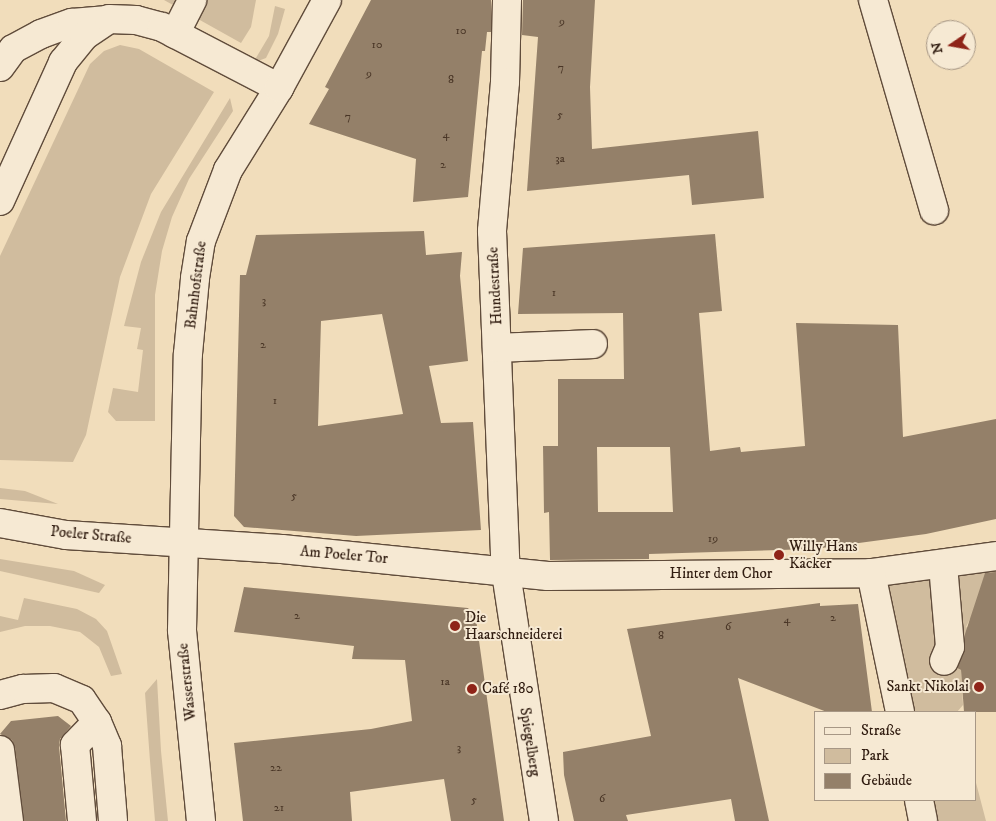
<!DOCTYPE html>
<meta charset="utf-8">
<style>
body{margin:0}
#map{position:relative;width:996px;height:821px;overflow:hidden;background:#f1ddbb;font-family:"IM FELL DW Pica",serif}
div>[style]{position:absolute}
[style*='--x']{left:calc(var(--x)*1px);top:calc(var(--y)*1px);width:calc(var(--w)*1px);rotate:calc(var(--a)*1deg)}
.green>*{inset:0;background:#d0bc9e}
.building>*{inset:0;background:#948069}
.roads{filter:drop-shadow(1px 0 #604c3b) drop-shadow(-1px 0 #604c3b) drop-shadow(0 1px #604c3b) drop-shadow(0 -1px #604c3b)}
.minor>*{height:28px;margin:-14px;padding:0 14px;transform-origin:14px;border-radius:14px;background:#f6e9d3}
.dots>*{width:14px;height:14px;translate:-50% -50%;box-sizing:border-box;border:2px solid #f6e9d3;border-radius:50%}
span{translate:-50% -50%;white-space:nowrap;text-align:center;line-height:1.15;-webkit-text-stroke:4px #f6e9d3;paint-order:stroke}
.number-label{font-size:12px;color:#493526}
.number-label span{-webkit-text-stroke-width:0}
.street-label{font-size:15px;color:#301c10}
.poi-label{font-size:15px;color:#301c10}
.left{translate:0 -50%;text-align:left}
.right{translate:-100% -50%;text-align:right}
.legend{position:absolute;left:814px;top:711px;width:162px;height:90px;box-sizing:border-box;background:#f6e9d3;border:1px solid #a79785;margin:0;padding:6px 9px;list-style:none;font-size:15px;color:#301c10}
.legend li{display:flex;align-items:center;gap:10px;height:25px}
.legend b{width:25px;border:1px solid #a79785}
.north{position:absolute;left:926px;top:20px;width:50px;height:50px;box-sizing:border-box;background:#f6e9d3;border:1px solid #a79785;border-radius:50%;rotate:258deg;font-size:14px;font-weight:700;line-height:20px;text-align:center;color:#301c10}
.north::after{content:'';display:block;margin:auto;width:18px;height:22px;background:#8f2418;clip-path:polygon(50% 0,100% 100%,50% 72%,0 100%)}
</style>
<div id="map">
<div class="green">
<div style="clip-path:polygon(164px 0,256px 0,251px 27px,241px 43px)"></div>
<div style="clip-path:polygon(275px 6px,285px 9px,278px 34px,266px 58px,253px 63px,269px 36px)"></div>
<div style="clip-path:polygon(120px 45px,139px 49px,214px 92px,151px 194px,120px 277px,86px 435px,73px 462px,0 460px,0 256px,90px 64px,104px 51px)"></div>
<div style="clip-path:polygon(230px 98px,233px 111px,189px 179px,172px 217px,162px 251px,155px 295px,155px 421px,116px 421px,108px 412px,113px 388px,138px 392px,143px 350px,137px 349px,141px 328px,124px 326px,141px 262px,161px 212px)"></div>
<div style="clip-path:polygon(0 488px,25px 491px,58px 504px,0 499px)"></div>
<div style="clip-path:polygon(996px 556px,996px 589px,970px 619px,966px 627px,974px 631px,964px 663px,956px 660px,953px 667px,961px 670px,963px 705px,957px 712px,900px 712px,871px 573px)"></div>
<div style="clip-path:polygon(0 559px,74px 571px,105px 585px,99px 593px,0 571px)"></div>
<div style="clip-path:polygon(24px 598px,77px 609px,96px 619px,107px 631px,122px 674px,111px 676px,99px 647px,80px 632px,50px 626px,25px 626px,0 632px,0 616px,18px 620px)"></div>
<div style="clip-path:polygon(157px 679px,161px 751px,168px 821px,155px 821px,150px 761px,145px 693px)"></div>
<div style="clip-path:polygon(975px 779px,986px 821px,923px 821px,919px 800px,975px 800px)"></div>
</div>
<div class="building">
<div style="clip-path:polygon(371px 0,491px 0,491px 32px,487px 32px,485px 51px,482px 51px,468px 197px,413px 202px,416px 159px,309px 124px,329px 89px,325px 87px)"></div>
<div style="clip-path:polygon(523px 0,595px 0,590px 87px,592px 149px,758px 131px,764px 198px,692px 205px,689px 175px,527px 191px,538px 37px,522px 35px)"></div>
<div style="clip-path:polygon(evenodd,424px 231px,426px 255px,462px 252px,460px 276px,468px 361px,429px 366px,441px 423px,473px 422px,481px 530px,356px 536px,244px 527px,234px 516px,240px 275px,246px 275px,256px 235px,424px 231px,382px 314px,403px 414px,318px 426px,321px 321px,382px 314px)"></div>
<div style="clip-path:polygon(evenodd,715px 234px,722px 311px,699px 313px,710px 451px,740px 447px,741px 452px,805px 446px,796px 323px,898px 325px,903px 437px,996px 419px,996px 519px,926px 534px,814px 549px,649px 554px,649px 559px,550px 560px,549px 512px,544px 513px,543px 446px,558px 446px,558px 379px,624px 379px,623px 313px,518px 314px,523px 248px,715px 234px,597px 447px,670px 447px,673px 512px,598px 512px,597px 447px)"></div>
<div style="clip-path:polygon(996px 572px,996px 712px,964px 712px,961px 670px,957px 668px,964px 653px,965px 634px,985px 573px)"></div>
<div style="clip-path:polygon(244px 587px,468px 608px,476px 619px,504px 821px,451px 821px,444px 779px,350px 792px,352px 821px,243px 821px,234px 743px,371px 729px,412px 721px,405px 660px,352px 659px,354px 646px,234px 632px)"></div>
<div style="clip-path:polygon(820px 603px,820px 606px,858px 604px,872px 712px,827px 712px,738px 678px,769px 821px,735px 821px,731px 799px,626px 815px,628px 821px,574px 821px,564px 775px,563px 752px,651px 736px,627px 629px)"></div>
<div style="clip-path:polygon(58px 716px,71px 726px,60px 739px,59px 746px,66px 821px,24px 821px,15px 748px,12px 740px,0 734px,11px 721px)"></div>
</div>
<div class="roads">
<div class="minor">
<div style="--x:507;--y:0;--w:82;--a:91.4"></div>
<div style="--x:505;--y:82;--w:150;--a:95"></div>
<div style="--x:492;--y:231;--w:342;--a:87.7"></div>
<div style="--x:506;--y:573;--w:251;--a:81.3"></div>
<div style="--x:873;--y:0;--w:219;--a:73.8"></div>
<div style="--x:175;--y:34;--w:38;--a:-63"></div>
<div style="--x:0;--y:67;--w:22;--a:-54"></div>
<div style="--x:13;--y:49;--w:32;--a:-28"></div>
<div style="--x:41;--y:34;--w:33;--a:-20"></div>
<div style="--x:72;--y:23;--w:33;--a:-5"></div>
<div style="--x:0;--y:201;--w:153;--a:-65.6"></div>
<div style="--x:63;--y:62;--w:33;--a:-51"></div>
<div style="--x:84;--y:36;--w:30;--a:-34"></div>
<div style="--x:109;--y:19;--w:27;--a:2"></div>
<div style="--x:136;--y:20;--w:27;--a:15"></div>
<div style="--x:162;--y:27;--w:132;--a:27.5"></div>
<div style="--x:497;--y:348;--w:96;--a:-2.4"></div>
<div style="--x:0;--y:523;--w:67;--a:10.3"></div>
<div style="--x:66;--y:535;--w:216;--a:3.7"></div>
<div style="--x:282;--y:549;--w:267;--a:5.8"></div>
<div style="--x:548;--y:576;--w:323;--a:-0.5"></div>
<div style="--x:871;--y:573;--w:126;--a:-7.7"></div>
<div style="--x:943;--y:565;--w:82;--a:85.1"></div>
<div style="--x:950;--y:647;--w:15;--a:113"></div>
<div style="--x:871;--y:573;--w:142;--a:78.2"></div>
<div style="--x:0;--y:695;--w:24;--a:-15"></div>
<div style="--x:23;--y:689;--w:31;--a:-2"></div>
<div style="--x:54;--y:688;--w:30;--a:23"></div>
<div style="--x:82;--y:700;--w:27;--a:56"></div>
<div style="--x:97;--y:722;--w:32;--a:134"></div>
<div style="--x:75;--y:745;--w:76;--a:84.7"></div>
<div style="--x:97;--y:722;--w:26;--a:67"></div>
<div style="--x:107;--y:746;--w:75;--a:85.4"></div>
<div style="--x:0;--y:750;--w:72;--a:82.8"></div>
<div style="--x:919;--y:800;--w:21;--a:79"></div>
<div style="--x:201;--y:821;--w:192;--a:-95.7"></div>
<div style="--x:182;--y:630;--w:276;--a:-88.8"></div>
<div style="--x:188;--y:354;--w:76;--a:-84.7"></div>
<div style="--x:195;--y:278;--w:37;--a:-81"></div>
<div style="--x:201;--y:241;--w:76;--a:-69.2"></div>
<div style="--x:228;--y:170;--w:97;--a:-58.1"></div>
<div style="--x:279;--y:88;--w:100;--a:-61.4"></div>
</div>
</div>
<div class="dots">
<div style="left:779px;top:555px;background:#8f2418"></div>
<div style="left:455px;top:626px;background:#8f2418"></div>
<div style="left:979px;top:687px;background:#8f2418"></div>
<div style="left:472px;top:689px;background:#8f2418"></div>
</div>
<div class="number-label">
<span style="left:562px;top:22px">9</span>
<span style="left:461px;top:31px">10</span>
<span style="left:377px;top:45px">10</span>
<span style="left:561px;top:68px">7</span>
<span style="left:369px;top:74px">9</span>
<span style="left:451px;top:80px">8</span>
<span style="left:560px;top:115px">5</span>
<span style="left:348px;top:117px">7</span>
<span style="left:446px;top:135px">4</span>
<span style="left:560px;top:159px">3a</span>
<span style="left:443px;top:165px">2</span>
<span style="left:554px;top:293px">1</span>
<span style="left:264px;top:301px">3</span>
<span style="left:263px;top:345px">2</span>
<span style="left:275px;top:401px">1</span>
<span style="left:294px;top:496px">5</span>
<span style="left:713px;top:539px">19</span>
<span style="left:297px;top:616px">2</span>
<span style="left:833px;top:618px">2</span>
<span style="left:787px;top:620px">4</span>
<span style="left:728px;top:627px">6</span>
<span style="left:661px;top:636px">8</span>
<span style="left:445px;top:682px">1a</span>
<span style="left:459px;top:748px">3</span>
<span style="left:276px;top:768px">22</span>
<span style="left:602px;top:799px">6</span>
<span style="left:474px;top:800px">5</span>
<span style="left:279px;top:808px">21</span>
</div>
<div class="street-label">
<span style="left:196px;top:285px;rotate:-83deg">Bahnhofstraße</span>
<span style="left:495px;top:286px;rotate:-93deg">Hundestraße</span>
<span style="left:91px;top:535px;rotate:5deg">Poeler Straße</span>
<span style="left:344px;top:555px;rotate:5deg">Am Poeler Tor</span>
<span style="left:721px;top:574px">Hinter dem Chor</span>
<span style="left:187px;top:682px;rotate:-96deg">Wasserstraße</span>
<span style="left:530px;top:742px;rotate:81deg">Spiegelberg</span>
</div>
<div class="poi-label">
<span class="left" style="left:789px;top:555px">Willy Hans<br>Käcker</span>
<span class="left" style="left:465px;top:626px">Die<br>Haarschneiderei</span>
<span class="right" style="left:969px;top:687px">Sankt Nikolai</span>
<span class="left" style="left:482px;top:689px">Café 180</span>
</div>
<ul class="legend">
<li><b style="height:6px;background:#f6e9d3"></b>Straße</li>
<li><b style="height:14px;background:#d0bc9e"></b>Park</li>
<li><b style="height:14px;background:#948069"></b>Gebäude</li>
</ul>
<div class="north">N</div>
</div>
